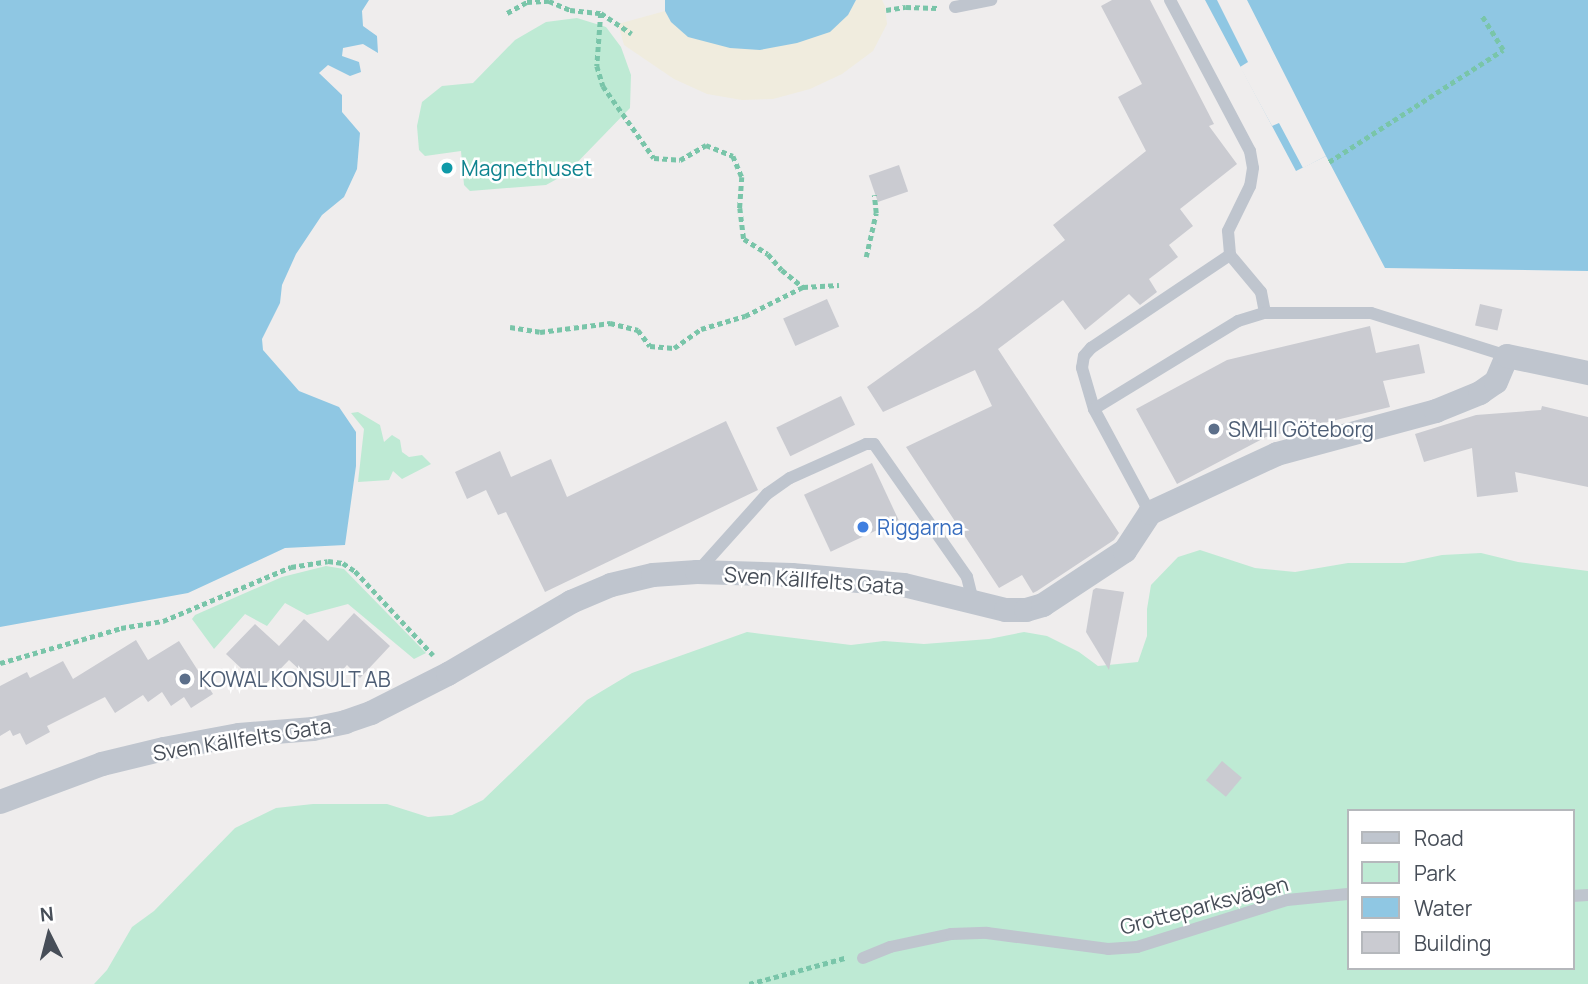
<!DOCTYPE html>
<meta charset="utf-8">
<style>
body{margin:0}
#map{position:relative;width:1588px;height:984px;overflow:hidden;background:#efeded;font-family:Manrope,sans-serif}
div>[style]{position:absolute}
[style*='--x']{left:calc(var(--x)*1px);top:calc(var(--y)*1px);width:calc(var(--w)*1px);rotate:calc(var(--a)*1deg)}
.green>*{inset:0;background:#beead4}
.sand>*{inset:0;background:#f0ecde}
.water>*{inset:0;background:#8fc7e3}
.pier>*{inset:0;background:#efeded}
.building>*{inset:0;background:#cacbd1;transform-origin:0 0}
.path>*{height:4.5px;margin-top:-2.25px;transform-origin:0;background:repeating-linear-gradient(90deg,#79c5a9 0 5px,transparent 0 8.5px)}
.lane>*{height:12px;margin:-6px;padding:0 6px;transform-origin:6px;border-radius:6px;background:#bfc5ce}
.street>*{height:24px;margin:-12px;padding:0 12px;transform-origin:12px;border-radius:12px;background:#bfc5ce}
.dots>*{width:19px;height:19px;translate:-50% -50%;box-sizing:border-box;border:4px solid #fff;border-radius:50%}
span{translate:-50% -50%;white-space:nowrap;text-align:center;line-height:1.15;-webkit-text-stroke:5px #fff;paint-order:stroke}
.culture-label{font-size:21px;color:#0d838f}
.left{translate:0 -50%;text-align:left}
.service-label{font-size:21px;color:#4e5e75}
.shop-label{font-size:21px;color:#366cbe}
.street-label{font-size:21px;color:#474e58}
.legend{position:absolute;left:1347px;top:809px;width:228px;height:161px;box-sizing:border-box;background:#fff;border:2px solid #b5b8bc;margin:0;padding:9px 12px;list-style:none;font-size:21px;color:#474e58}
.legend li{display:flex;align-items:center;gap:14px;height:35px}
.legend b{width:35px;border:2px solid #b5b8bc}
.north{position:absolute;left:14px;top:900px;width:70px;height:70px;-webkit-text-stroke:5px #fff;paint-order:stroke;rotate:354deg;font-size:19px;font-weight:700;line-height:28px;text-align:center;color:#474e58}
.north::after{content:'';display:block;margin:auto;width:24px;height:32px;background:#474e58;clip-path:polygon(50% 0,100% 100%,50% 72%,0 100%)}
</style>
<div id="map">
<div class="green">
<div style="clip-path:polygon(577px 18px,606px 27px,621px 47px,631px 75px,630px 108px,566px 174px,546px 185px,470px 191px,464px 185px,461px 151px,425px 156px,419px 150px,417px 126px,422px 102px,442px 86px,473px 83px,515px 40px,546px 22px)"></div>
<div style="clip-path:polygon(358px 412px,380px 425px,384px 442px,392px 435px,400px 440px,402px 452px,409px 457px,422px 455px,431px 464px,402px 479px,393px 471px,389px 480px,358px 482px,364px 429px,351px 413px)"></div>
<div style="clip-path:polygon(evenodd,1200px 550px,1255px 568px,1295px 572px,1348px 563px,1404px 563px,1442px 555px,1481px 553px,1518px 562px,1588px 571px,1588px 984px,94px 984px,107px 970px,132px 927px,154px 911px,235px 828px,276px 808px,313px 804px,387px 804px,428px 817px,452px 815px,483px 800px,587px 700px,632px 673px,747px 632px,851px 645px,884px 641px,924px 644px,989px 639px,1024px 632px,1047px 636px,1079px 652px,1098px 666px,1138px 662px,1147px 636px,1147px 609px,1151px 585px,1178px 557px,1200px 550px,1348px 811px,1572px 811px,1572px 968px,1348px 968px,1348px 811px)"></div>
<div style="clip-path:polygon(326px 566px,344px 569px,426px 653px,414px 659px,348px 604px,307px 615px,285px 603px,267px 626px,245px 614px,214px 649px,192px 619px,195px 615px,282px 577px)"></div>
</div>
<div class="sand">
<div style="clip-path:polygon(856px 0,882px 0,885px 6px,887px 24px,873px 51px,842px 74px,810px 89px,773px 99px,742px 100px,707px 94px,674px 79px,624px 45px,618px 24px,665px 11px,671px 22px,848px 15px)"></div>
</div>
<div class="water">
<div style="clip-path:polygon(0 0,369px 0,362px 11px,363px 26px,377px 36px,378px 53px,363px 44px,343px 48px,342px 56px,359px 62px,361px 72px,350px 76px,328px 65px,319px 73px,342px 95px,342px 112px,360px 133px,357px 169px,344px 197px,322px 215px,296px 254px,282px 285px,280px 303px,262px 339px,263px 350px,299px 391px,339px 407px,356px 432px,356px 466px,345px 545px,285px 548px,188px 593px,0 627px)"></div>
<div style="clip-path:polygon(665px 0,856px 0,848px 15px,830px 32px,797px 43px,760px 50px,730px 48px,688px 37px,671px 22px,665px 11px)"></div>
<div style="clip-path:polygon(1205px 0,1588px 0,1588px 271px,1385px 268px,1326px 156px,1296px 171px)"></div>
</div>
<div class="pier">
<div style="clip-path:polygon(1217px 0,1247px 0,1326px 156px,1303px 168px,1279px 123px,1272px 126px,1240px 67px,1248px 62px)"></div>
</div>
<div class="building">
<div style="clip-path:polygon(1112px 0,1150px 0,1214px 124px,1209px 126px,1237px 164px,1180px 209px,1193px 226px,1169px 245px,1178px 257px,1149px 279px,1157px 292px,1144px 302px,1140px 305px,1129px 294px,1085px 330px,1063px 300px,998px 349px,1119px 533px,1114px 540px,1037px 591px,1033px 593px,1022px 575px,999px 588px,906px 447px,992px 406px,975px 370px,883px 412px,867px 387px,978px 308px,1065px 240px,1053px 225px,1146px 151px,1118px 97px,1142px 84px,1101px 6px)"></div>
<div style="left:899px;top:165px;width:28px;height:32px;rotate:71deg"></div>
<div style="left:827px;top:299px;width:30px;height:48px;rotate:66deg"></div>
<div style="left:1480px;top:304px;width:23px;height:22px;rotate:13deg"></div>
<div style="clip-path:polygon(1370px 326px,1376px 353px,1419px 344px,1425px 373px,1383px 381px,1390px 407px,1266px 437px,1177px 484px,1136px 409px,1227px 360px)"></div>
<div style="left:841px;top:396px;width:32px;height:72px;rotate:64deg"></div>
<div style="clip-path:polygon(1542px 406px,1588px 417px,1588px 487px,1515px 472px,1518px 492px,1477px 497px,1472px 448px,1424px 462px,1415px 434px,1476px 415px,1541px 410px)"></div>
<div style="clip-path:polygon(726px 421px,758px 490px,545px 592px,506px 512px,498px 515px,486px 490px,467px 499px,455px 472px,500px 451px,511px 477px,551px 459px,567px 497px)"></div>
<div style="left:872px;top:463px;width:63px;height:75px;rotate:65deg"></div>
<div style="clip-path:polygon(1096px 588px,1124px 592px,1109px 670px,1086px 632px,1093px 590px)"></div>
<div style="clip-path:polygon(354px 613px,390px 646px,360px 678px,347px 665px,329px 685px,319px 676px,313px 682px,289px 660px,262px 688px,226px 654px,255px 624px,279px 646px,304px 619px,328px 641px)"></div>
<div style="clip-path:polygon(136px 640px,148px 660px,179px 641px,213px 694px,191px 708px,184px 697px,171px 706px,162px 692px,148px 702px,143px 695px,115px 713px,105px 697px,47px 726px,50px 732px,26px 745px,20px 733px,13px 736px,10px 730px,0 736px,0 686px,27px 672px,30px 678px,63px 661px,73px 679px)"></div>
<div style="left:1222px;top:761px;width:26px;height:25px;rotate:40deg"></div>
</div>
<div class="path">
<div style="--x:886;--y:10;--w:20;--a:-9"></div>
<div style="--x:906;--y:7;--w:31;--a:2"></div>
<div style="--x:507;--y:13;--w:23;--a:-29"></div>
<div style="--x:527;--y:2;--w:22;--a:-3"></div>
<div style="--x:549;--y:1;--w:23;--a:23"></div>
<div style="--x:570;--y:10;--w:31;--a:6"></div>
<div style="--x:601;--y:13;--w:53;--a:94.3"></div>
<div style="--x:597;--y:66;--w:21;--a:73"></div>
<div style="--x:603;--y:86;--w:88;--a:54.7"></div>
<div style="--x:654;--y:158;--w:26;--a:4"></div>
<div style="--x:680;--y:160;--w:30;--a:-30"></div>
<div style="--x:706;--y:145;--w:29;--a:22"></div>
<div style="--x:733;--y:156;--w:23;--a:67"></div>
<div style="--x:742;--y:177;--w:31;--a:94"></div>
<div style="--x:740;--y:208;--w:31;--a:83"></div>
<div style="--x:744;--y:239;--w:28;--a:32"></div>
<div style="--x:768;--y:254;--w:21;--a:49"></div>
<div style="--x:782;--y:270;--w:27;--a:39"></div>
<div style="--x:601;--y:13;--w:37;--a:34"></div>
<div style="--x:1329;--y:162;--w:207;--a:-32.8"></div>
<div style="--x:1503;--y:50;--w:40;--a:-122"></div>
<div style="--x:866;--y:257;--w:45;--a:-77.2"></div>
<div style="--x:876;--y:213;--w:18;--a:-96"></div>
<div style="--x:510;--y:327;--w:30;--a:9"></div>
<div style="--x:540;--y:332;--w:71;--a:-7.3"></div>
<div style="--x:610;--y:323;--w:29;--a:14"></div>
<div style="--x:638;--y:330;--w:20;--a:53"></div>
<div style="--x:650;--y:346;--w:24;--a:5"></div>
<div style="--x:674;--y:348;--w:33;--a:-35"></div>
<div style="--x:701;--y:329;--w:46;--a:-16.5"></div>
<div style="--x:745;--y:316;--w:65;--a:-26.6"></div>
<div style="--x:803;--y:287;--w:36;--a:-3"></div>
<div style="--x:0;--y:663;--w:126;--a:-16.1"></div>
<div style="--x:121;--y:628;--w:43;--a:-9.5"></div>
<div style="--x:163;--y:621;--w:139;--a:-22.9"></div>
<div style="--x:291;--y:567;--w:37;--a:-9"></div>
<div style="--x:328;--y:561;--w:15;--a:8"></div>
<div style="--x:343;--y:563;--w:14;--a:34"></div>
<div style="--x:355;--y:571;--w:115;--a:47.1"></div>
<div style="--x:749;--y:984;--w:99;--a:-15.2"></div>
</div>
<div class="lane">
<div style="--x:1170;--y:0;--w:171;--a:62.1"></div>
<div style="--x:1250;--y:151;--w:17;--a:80"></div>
<div style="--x:1253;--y:168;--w:18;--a:99"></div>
<div style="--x:1250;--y:186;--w:50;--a:116.1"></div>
<div style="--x:1228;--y:231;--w:24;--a:85"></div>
<div style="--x:1230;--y:255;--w:48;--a:50"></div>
<div style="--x:1261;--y:292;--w:21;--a:79"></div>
<div style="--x:955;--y:7;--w:37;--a:-11"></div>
<div style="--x:1094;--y:409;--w:43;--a:-106.3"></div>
<div style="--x:1082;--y:368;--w:12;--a:-81"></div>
<div style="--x:1084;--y:356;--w:11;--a:-49"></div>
<div style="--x:1091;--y:348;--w:167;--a:-33.8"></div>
<div style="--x:1150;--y:513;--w:118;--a:-118.3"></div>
<div style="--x:1094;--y:409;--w:169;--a:-31.4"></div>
<div style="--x:1238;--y:321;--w:28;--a:-17"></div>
<div style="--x:1265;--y:313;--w:106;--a:0"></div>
<div style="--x:1371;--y:313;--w:143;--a:17.5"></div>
<div style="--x:697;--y:572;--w:105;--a:-48.1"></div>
<div style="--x:767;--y:494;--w:28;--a:-35"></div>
<div style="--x:790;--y:478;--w:83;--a:-24.1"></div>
<div style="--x:866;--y:444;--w:8;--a:0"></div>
<div style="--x:874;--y:444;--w:162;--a:55"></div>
<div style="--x:967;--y:577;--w:25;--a:76"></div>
<div style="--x:1572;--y:896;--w:16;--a:-4"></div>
<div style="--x:863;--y:958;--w:29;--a:-22"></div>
<div style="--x:890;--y:947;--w:62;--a:-12"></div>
<div style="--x:951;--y:934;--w:36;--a:-2"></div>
<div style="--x:987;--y:933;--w:122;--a:7.5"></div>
<div style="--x:1108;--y:949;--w:29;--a:-4"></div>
<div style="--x:1137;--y:947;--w:157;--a:-17.4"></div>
<div style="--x:1287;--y:900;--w:61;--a:-5.6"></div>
</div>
<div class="street">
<div style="--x:0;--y:802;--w:109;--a:-20.4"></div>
<div style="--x:102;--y:764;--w:64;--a:-13.6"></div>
<div style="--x:164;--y:749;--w:76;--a:-10.6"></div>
<div style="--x:239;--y:735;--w:74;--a:-4.6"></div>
<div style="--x:313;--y:729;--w:33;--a:-12"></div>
<div style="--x:345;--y:722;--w:28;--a:-19"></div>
<div style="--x:371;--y:713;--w:86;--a:-26.9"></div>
<div style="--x:448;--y:674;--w:143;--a:-30.3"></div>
<div style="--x:571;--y:602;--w:43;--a:-23"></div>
<div style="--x:611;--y:585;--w:43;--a:-13.4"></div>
<div style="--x:653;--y:575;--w:44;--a:-3.9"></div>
<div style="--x:697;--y:572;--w:95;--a:1.8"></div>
<div style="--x:792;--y:575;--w:112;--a:5.1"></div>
<div style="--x:904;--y:585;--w:105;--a:13.8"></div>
<div style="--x:1006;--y:610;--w:20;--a:0"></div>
<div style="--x:1026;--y:610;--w:18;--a:-16"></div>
<div style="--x:1043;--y:605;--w:98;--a:-33.4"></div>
<div style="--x:1125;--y:551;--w:45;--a:-56.7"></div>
<div style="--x:1150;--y:513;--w:140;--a:-24.9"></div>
<div style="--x:1277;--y:454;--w:165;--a:-15.1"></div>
<div style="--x:1436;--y:411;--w:48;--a:-22.2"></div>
<div style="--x:1480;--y:393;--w:19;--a:-35"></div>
<div style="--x:1496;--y:382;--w:28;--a:-67"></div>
<div style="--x:1507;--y:356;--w:83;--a:11.9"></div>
</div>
<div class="dots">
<div style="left:447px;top:168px;background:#0f9aa8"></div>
<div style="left:1214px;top:429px;background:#5c6f8a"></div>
<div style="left:863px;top:527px;background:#3f7fe0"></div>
<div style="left:185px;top:679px;background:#5c6f8a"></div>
</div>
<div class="culture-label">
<span class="left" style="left:461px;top:168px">Magnethuset</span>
</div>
<div class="service-label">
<span class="left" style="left:1228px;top:429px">SMHI Göteborg</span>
<span class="left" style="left:199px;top:679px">KOWAL KONSULT AB</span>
</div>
<div class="shop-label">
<span class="left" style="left:877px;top:527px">Riggarna</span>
</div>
<div class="street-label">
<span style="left:814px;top:580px;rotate:4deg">Sven Källfelts Gata</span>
<span style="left:242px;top:739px;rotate:-9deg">Sven Källfelts Gata</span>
<span style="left:1204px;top:905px;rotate:-15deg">Grotteparksvägen</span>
</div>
<ul class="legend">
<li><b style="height:9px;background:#bfc5ce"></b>Road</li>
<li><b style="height:19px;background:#beead4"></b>Park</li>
<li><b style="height:19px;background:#8fc7e3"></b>Water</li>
<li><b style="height:19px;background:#cacbd1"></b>Building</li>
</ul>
<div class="north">N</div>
</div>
